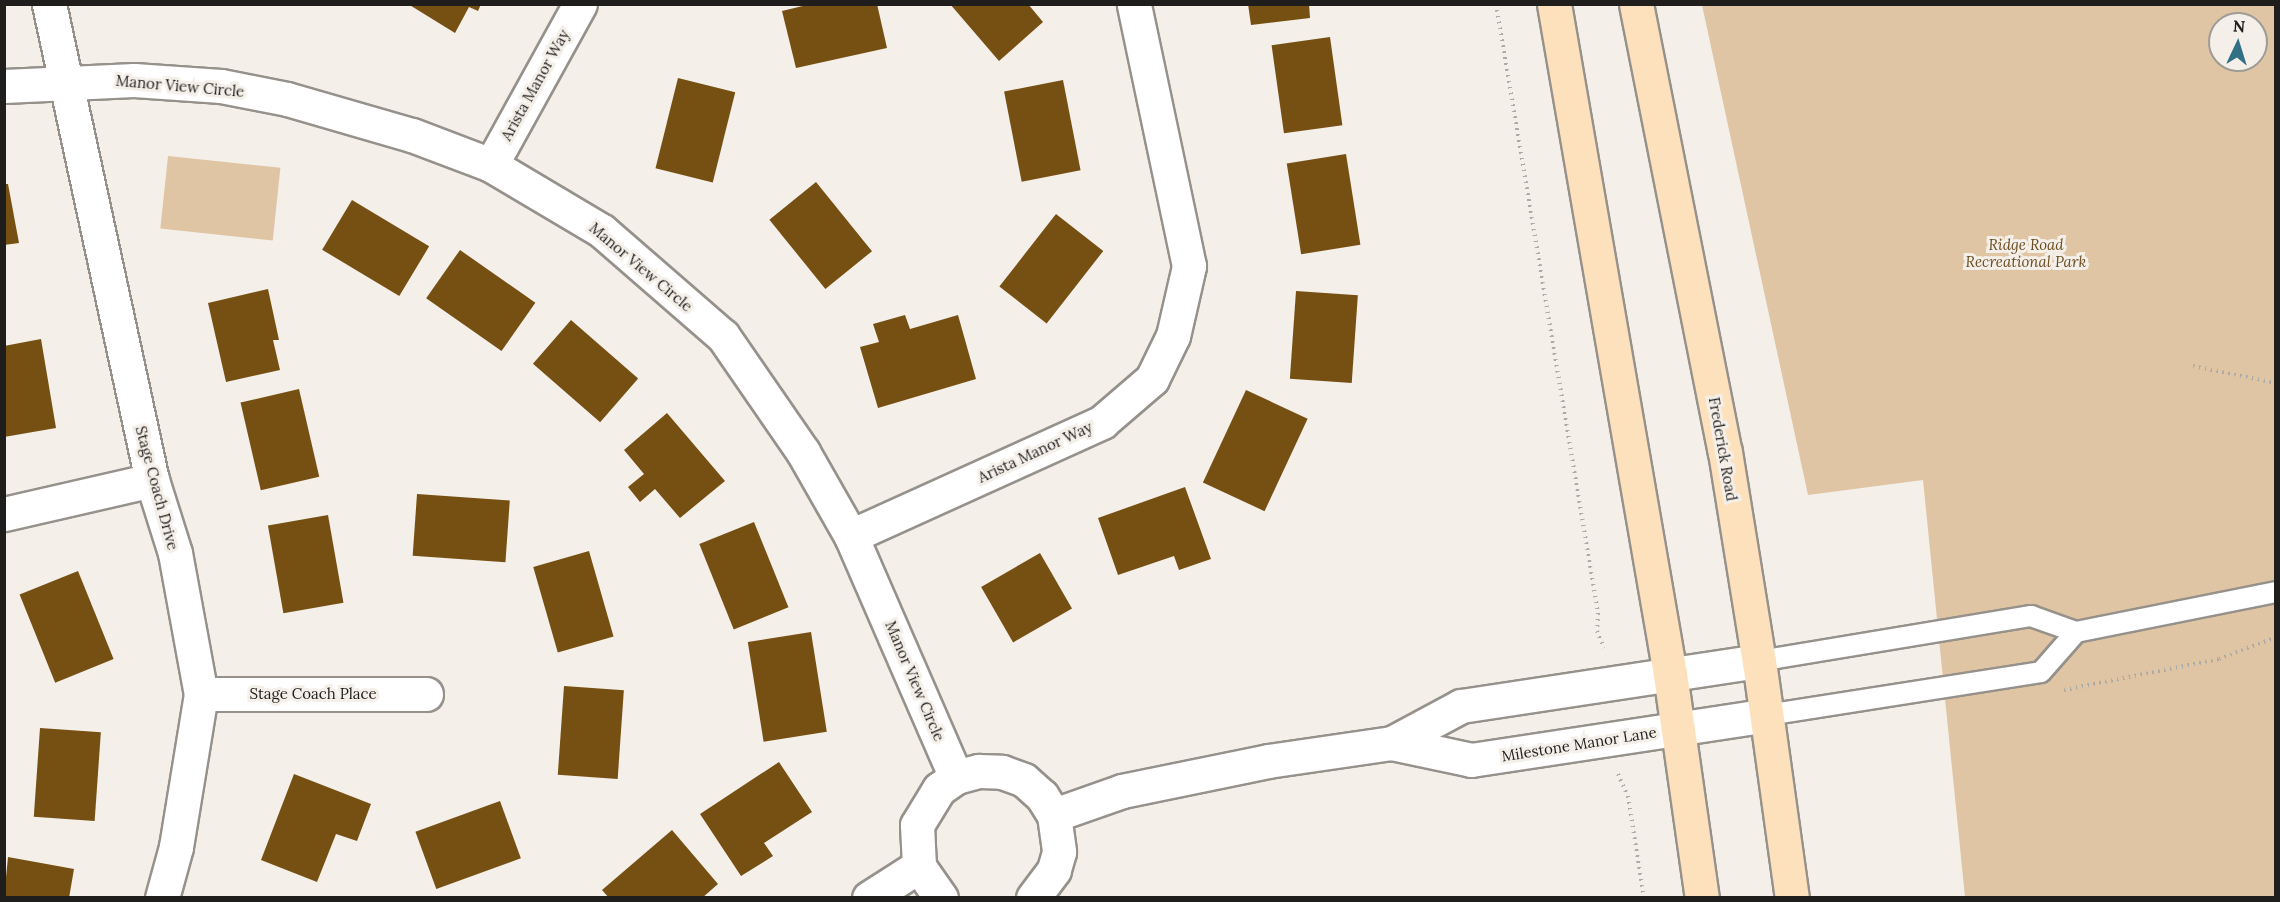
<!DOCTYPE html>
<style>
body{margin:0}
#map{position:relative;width:2280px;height:902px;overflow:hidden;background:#f4efe8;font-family:Lora,serif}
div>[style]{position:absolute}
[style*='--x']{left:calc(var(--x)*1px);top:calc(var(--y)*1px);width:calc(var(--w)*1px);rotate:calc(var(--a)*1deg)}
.green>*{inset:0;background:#dfc5a3;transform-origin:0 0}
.building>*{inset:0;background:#765012;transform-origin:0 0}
.path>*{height:4px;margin-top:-2px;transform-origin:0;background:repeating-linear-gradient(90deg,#aeaaa5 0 1.5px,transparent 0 6px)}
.roads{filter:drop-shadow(2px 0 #96918b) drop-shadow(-2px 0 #96918b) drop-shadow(0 2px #96918b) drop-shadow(0 -2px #96918b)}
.lane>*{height:20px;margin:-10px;padding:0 10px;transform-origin:10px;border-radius:10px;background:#fff}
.street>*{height:33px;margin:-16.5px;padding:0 16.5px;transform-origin:16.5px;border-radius:16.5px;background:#fff}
.primary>*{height:33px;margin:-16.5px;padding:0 16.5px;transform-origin:16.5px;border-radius:16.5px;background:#fce1bc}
span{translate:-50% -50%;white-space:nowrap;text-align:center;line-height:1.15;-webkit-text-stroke:6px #f4efe8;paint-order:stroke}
.street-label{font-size:15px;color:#201e1c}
.park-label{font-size:15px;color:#6b4d22;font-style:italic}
.frame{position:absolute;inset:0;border:6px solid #201e1c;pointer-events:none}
.north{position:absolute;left:2208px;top:12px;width:60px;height:60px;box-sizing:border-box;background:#f4efe8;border:2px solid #9f9b96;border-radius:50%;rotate:4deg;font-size:16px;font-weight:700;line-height:24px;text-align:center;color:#201e1c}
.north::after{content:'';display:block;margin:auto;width:21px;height:27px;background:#327086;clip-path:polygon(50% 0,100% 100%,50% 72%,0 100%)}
</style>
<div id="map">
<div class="green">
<div style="clip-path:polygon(evenodd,1702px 5px,2275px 5px,2275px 897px,1965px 897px,1923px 480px,1808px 495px,1702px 5px,2220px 24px,2256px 24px,2256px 60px,2220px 60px,2220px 24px)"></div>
<div style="left:168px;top:156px;width:113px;height:73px;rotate:6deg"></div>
</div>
<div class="building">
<div style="clip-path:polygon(408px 4px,481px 4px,478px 11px,469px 7px,455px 33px)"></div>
<div style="clip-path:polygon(811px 4px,877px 4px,887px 48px,796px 68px,782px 11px)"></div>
<div style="clip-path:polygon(950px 4px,1028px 4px,1043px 22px,999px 61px)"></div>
<div style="clip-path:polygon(1248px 4px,1309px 4px,1310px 18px,1251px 25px)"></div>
<div style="left:1330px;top:37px;width:89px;height:59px;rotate:82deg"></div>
<div style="left:678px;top:78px;width:59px;height:93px;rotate:14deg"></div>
<div style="left:1063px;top:80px;width:92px;height:60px;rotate:79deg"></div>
<div style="left:1346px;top:154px;width:92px;height:60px;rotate:81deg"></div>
<div style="left:816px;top:182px;width:89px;height:60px;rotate:51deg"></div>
<div style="clip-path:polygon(4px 184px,8px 184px,19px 243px,4px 245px)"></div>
<div style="left:352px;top:200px;width:90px;height:58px;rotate:31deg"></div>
<div style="left:1056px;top:214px;width:60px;height:92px;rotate:38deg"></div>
<div style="left:460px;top:250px;width:92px;height:59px;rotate:35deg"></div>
<div style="clip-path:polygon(268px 289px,279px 340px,273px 340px,280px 370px,226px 382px,208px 303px)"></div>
<div style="left:1296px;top:291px;width:62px;height:88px;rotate:4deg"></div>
<div style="clip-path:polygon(905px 315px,910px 329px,958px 315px,976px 379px,878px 408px,860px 347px,879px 342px,873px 324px)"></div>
<div style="left:571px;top:320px;width:89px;height:58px;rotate:41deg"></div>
<div style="clip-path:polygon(41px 339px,56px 428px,4px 437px,4px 346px)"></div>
<div style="left:299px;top:389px;width:90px;height:60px;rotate:77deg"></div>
<div style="left:1246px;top:390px;width:68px;height:102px;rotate:25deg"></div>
<div style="clip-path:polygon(667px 413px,725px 481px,680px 518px,655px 489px,640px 502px,628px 487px,644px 474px,624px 450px)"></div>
<div style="clip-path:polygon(1185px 487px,1211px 559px,1179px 570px,1174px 556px,1118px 575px,1098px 518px)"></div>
<div style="left:417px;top:494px;width:93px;height:62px;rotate:4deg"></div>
<div style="left:328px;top:515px;width:89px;height:61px;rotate:80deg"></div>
<div style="left:754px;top:522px;width:92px;height:59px;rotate:68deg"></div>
<div style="left:589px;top:551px;width:89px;height:58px;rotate:74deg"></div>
<div style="left:1040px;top:553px;width:64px;height:68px;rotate:60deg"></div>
<div style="left:78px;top:571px;width:95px;height:63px;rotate:68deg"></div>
<div style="left:811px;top:632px;width:101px;height:64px;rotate:81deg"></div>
<div style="left:564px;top:686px;width:60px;height:89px;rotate:4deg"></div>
<div style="left:40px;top:728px;width:61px;height:89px;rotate:4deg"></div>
<div style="clip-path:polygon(779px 762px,812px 812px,764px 843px,773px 856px,741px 876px,700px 814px)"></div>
<div style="clip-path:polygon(294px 774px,371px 804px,357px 841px,336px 834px,317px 882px,261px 860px)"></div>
<div style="left:500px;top:801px;width:61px;height:90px;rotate:70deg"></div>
<div style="clip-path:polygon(672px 830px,718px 884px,702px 898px,609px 898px,602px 890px)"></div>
<div style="clip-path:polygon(8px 857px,74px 869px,69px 898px,4px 898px)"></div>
</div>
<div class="path">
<div style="--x:1496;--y:4;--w:617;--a:80.49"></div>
<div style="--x:1598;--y:613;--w:18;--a:93"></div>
<div style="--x:1597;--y:631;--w:18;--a:68"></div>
<div style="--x:2193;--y:366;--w:85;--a:11.6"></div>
<div style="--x:2064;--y:690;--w:158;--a:-11.3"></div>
<div style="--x:2219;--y:659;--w:61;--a:-21.1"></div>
<div style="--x:1618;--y:774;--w:24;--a:66"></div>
<div style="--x:1628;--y:796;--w:103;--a:81.1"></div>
</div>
<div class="roads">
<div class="lane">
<div style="--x:1759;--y:661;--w:276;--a:-9.4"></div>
<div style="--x:2031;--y:616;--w:48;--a:19.6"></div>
<div style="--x:2076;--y:632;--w:204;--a:-11.3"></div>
<div style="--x:1767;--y:715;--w:277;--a:-8.9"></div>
<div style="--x:2041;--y:672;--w:53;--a:-48.8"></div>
</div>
<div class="street">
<div style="--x:49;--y:4;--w:487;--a:77.8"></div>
<div style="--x:152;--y:480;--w:77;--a:72.5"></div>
<div style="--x:175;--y:553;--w:143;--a:79.6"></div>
<div style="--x:201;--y:694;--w:155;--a:99.3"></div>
<div style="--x:176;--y:847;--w:53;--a:105.4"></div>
<div style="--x:4;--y:86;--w:130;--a:-2.6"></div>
<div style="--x:134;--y:80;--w:87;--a:3.9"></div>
<div style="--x:221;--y:86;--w:67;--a:11.1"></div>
<div style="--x:287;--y:99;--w:130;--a:16.1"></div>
<div style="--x:412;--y:135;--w:85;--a:20.8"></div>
<div style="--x:491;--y:165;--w:129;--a:30.7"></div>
<div style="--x:602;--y:231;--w:160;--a:41"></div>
<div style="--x:723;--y:336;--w:141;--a:55.4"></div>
<div style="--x:803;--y:452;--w:97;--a:60.3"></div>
<div style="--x:851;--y:536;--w:263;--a:66.5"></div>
<div style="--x:491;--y:165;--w:184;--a:-61.1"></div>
<div style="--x:4;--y:514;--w:152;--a:-12.9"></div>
<div style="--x:851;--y:536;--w:276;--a:-24.4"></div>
<div style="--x:1102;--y:422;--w:66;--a:-40.7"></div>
<div style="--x:1152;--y:379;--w:48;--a:-64"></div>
<div style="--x:1173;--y:336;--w:72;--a:-77.1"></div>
<div style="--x:1189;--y:266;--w:268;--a:-101.9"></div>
<div style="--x:201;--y:694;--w:225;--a:0"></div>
<div style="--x:1392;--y:743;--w:81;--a:12.1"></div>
<div style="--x:1471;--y:760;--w:299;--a:-8.6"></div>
<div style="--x:1054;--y:815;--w:72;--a:-19.4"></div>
<div style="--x:1122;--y:791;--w:149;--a:-11.6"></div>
<div style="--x:1268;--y:761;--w:125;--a:-8.3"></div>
<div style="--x:1392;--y:743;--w:78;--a:-28.2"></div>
<div style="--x:1461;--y:706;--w:301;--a:-8.6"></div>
<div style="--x:869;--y:898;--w:59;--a:-32.6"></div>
<div style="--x:941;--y:898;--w:39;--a:-125"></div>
<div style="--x:919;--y:866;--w:41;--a:-92.8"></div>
<div style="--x:917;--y:825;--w:42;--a:-58.6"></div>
<div style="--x:939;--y:789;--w:21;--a:-35"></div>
<div style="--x:956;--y:777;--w:24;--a:-15"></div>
<div style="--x:979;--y:771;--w:23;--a:2"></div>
<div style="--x:1002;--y:772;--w:23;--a:20"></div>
<div style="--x:1024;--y:780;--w:24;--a:42"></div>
<div style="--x:1042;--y:796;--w:22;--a:58"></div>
<div style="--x:1054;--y:815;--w:37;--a:82"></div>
<div style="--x:1059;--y:852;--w:19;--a:106"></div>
<div style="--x:1054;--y:870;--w:35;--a:127"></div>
</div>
<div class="primary">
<div style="--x:1554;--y:4;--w:680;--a:80.18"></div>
<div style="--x:1670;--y:674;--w:226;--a:81.9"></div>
<div style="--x:1636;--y:4;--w:457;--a:78.8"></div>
<div style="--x:1725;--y:452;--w:212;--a:80.8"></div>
<div style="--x:1759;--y:661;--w:239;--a:82.1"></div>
</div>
</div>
<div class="street-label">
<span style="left:535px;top:85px;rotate:-61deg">Arista Manor Way</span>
<span style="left:180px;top:86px;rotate:5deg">Manor View Circle</span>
<span style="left:641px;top:267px;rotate:40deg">Manor View Circle</span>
<span style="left:1723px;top:449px;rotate:80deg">Frederick Road</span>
<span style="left:1035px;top:452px;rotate:-25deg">Arista Manor Way</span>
<span style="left:157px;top:488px;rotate:75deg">Stage Coach Drive</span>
<span style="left:915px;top:681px;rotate:67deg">Manor View Circle</span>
<span style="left:313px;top:694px">Stage Coach Place</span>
<span style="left:1579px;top:744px;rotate:-9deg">Milestone Manor Lane</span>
</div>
<div class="park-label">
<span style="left:2026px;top:253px">Ridge Road<br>Recreational Park</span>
</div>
<div class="frame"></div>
<div class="north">N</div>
</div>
